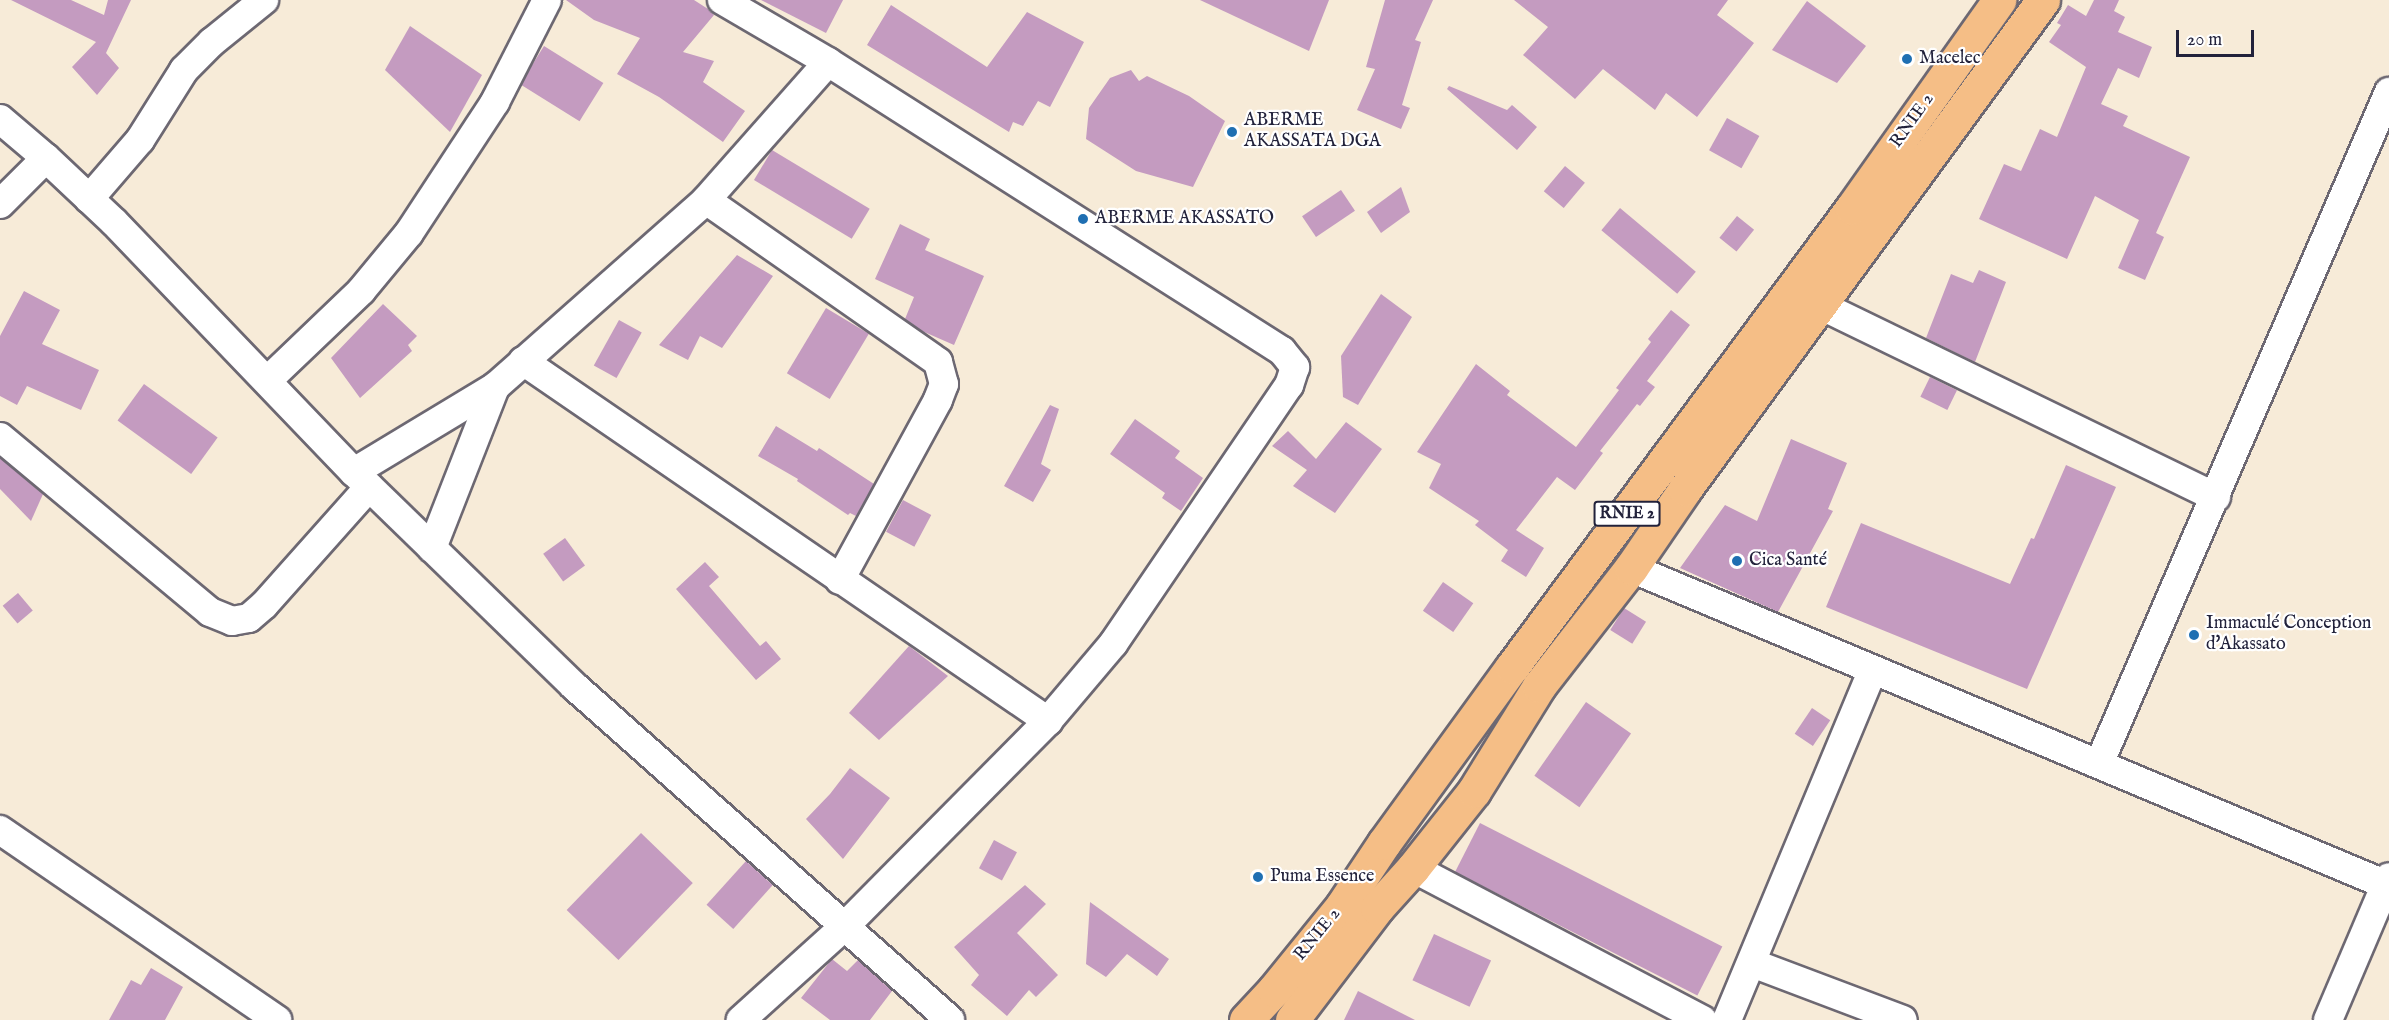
<!DOCTYPE html>
<meta charset="utf-8">
<style>
body{margin:0}
#map{position:relative;width:2389px;height:1020px;overflow:hidden;background:#f7ebd8;font-family:"IM FELL English",serif}
div>[style]{position:absolute}
[style*='--x']{left:calc(var(--x)*1px);top:calc(var(--y)*1px);width:calc(var(--w)*1px);rotate:calc(var(--a)*1deg)}
.building>*{inset:0;background:#c49bc0;transform-origin:0 0}
.roads{filter:drop-shadow(2px 0 #6d6872) drop-shadow(-2px 0 #6d6872) drop-shadow(0 2px #6d6872) drop-shadow(0 -2px #6d6872)}
.minor>*{height:28px;margin:-14px;padding:0 14px;transform-origin:14px;border-radius:14px;background:#fff}
.highway>*{height:33px;margin:-16.5px;padding:0 16.5px;transform-origin:16.5px;border-radius:16.5px;background:#f5be86}
.dots>*{width:16px;height:16px;translate:-50% -50%;box-sizing:border-box;border:3px solid #fff;border-radius:50%}
span{translate:-50% -50%;white-space:nowrap;text-align:center;line-height:1.15;-webkit-text-stroke:4.5px #fff;paint-order:stroke}
.shield-label span{padding:2px 4px;background:#fff;border:2px solid;border-radius:4px;-webkit-text-stroke-width:0}
.shield-label{font-size:16px;color:#22223b;font-weight:700}
.poi-label{font-size:18px;color:#22223b}
.left{translate:0 -50%;text-align:left}
.street-label{font-size:18px;color:#22223b}
.scale{position:absolute;left:2176px;top:30px;width:78px;height:27px;box-sizing:border-box;border:3px solid #22223b;border-top:0;padding-left:8px;font-size:18px;line-height:21px;white-space:nowrap;color:#22223b;-webkit-text-stroke:4px #fff;paint-order:stroke}
</style>
<div id="map">
<div class="building">
<div style="clip-path:polygon(11px 0,71px 0,104px 15px,108px 0,131px 0,106px 53px,119px 68px,97px 95px,72px 67px,96px 42px)"></div>
<div style="clip-path:polygon(566px 0,694px 0,708px 9px,714px 15px,683px 52px,714px 61px,703px 82px,745px 111px,723px 142px,659px 97px,617px 74px,640px 38px,594px 20px)"></div>
<div style="clip-path:polygon(761px 0,843px 0,826px 33px)"></div>
<div style="clip-path:polygon(1200px 0,1329px 0,1309px 51px)"></div>
<div style="clip-path:polygon(1385px 0,1433px 0,1415px 40px,1421px 42px,1402px 105px,1410px 108px,1401px 129px,1357px 110px,1375px 69px,1366px 67px)"></div>
<div style="clip-path:polygon(1514px 0,1728px 0,1717px 15px,1754px 43px,1697px 117px,1666px 93px,1655px 110px,1603px 69px,1575px 99px,1523px 55px,1548px 27px)"></div>
<div style="clip-path:polygon(2094px 0,2119px 0,2114px 11px,2125px 17px,2118px 32px,2152px 47px,2139px 78px,2118px 68px,2101px 104px,2128px 116px,2123px 126px,2190px 157px,2156px 233px,2164px 237px,2145px 280px,2118px 268px,2139px 220px,2095px 196px,2067px 259px,1979px 219px,2004px 164px,2021px 171px,2040px 129px,2057px 137px,2086px 67px,2049px 42px,2061px 25px,2057px 23px,2068px 5px,2086px 16px)"></div>
<div style="clip-path:polygon(1807px 1px,1866px 46px,1837px 83px,1772px 50px)"></div>
<div style="clip-path:polygon(891px 5px,987px 67px,1027px 12px,1084px 42px,1050px 107px,1038px 101px,1023px 126px,1013px 122px,1009px 132px,867px 45px)"></div>
<div style="clip-path:polygon(410px 26px,482px 75px,450px 132px,385px 70px)"></div>
<div style="left:544px;top:46px;width:70px;height:45px;rotate:32deg"></div>
<div style="clip-path:polygon(1131px 70px,1139px 81px,1147px 76px,1189px 96px,1225px 121px,1193px 187px,1136px 171px,1086px 139px,1089px 108px,1110px 78px)"></div>
<div style="clip-path:polygon(1449px 86px,1507px 110px,1512px 105px,1537px 127px,1517px 150px,1447px 89px)"></div>
<div style="left:1727px;top:118px;width:37px;height:37px;rotate:29deg"></div>
<div style="left:772px;top:150px;width:114px;height:35px;rotate:31deg"></div>
<div style="left:1565px;top:166px;width:26px;height:33px;rotate:40deg"></div>
<div style="clip-path:polygon(1401px 187px,1410px 212px,1381px 233px,1367px 212px)"></div>
<div style="left:1341px;top:190px;width:25px;height:47px;rotate:56deg"></div>
<div style="left:1620px;top:208px;width:99px;height:29px;rotate:40deg"></div>
<div style="left:1737px;top:216px;width:22px;height:28px;rotate:39deg"></div>
<div style="clip-path:polygon(900px 224px,930px 239px,925px 250px,984px 276px,954px 345px,922px 331px,905px 319px,914px 297px,875px 279px)"></div>
<div style="clip-path:polygon(737px 255px,773px 276px,722px 348px,700px 336px,688px 360px,659px 345px)"></div>
<div style="clip-path:polygon(1979px 270px,2006px 282px,1975px 362px,1926px 338px,1951px 274px,1973px 283px)"></div>
<div style="clip-path:polygon(24px 291px,60px 310px,42px 344px,99px 370px,81px 410px,27px 386px,17px 405px,0 396px,0 336px)"></div>
<div style="clip-path:polygon(1381px 294px,1412px 317px,1358px 405px,1343px 397px,1341px 356px)"></div>
<div style="clip-path:polygon(383px 304px,417px 336px,408px 345px,412px 351px,360px 398px,331px 358px)"></div>
<div style="left:826px;top:308px;width:50px;height:76px;rotate:31deg"></div>
<div style="clip-path:polygon(1671px 310px,1690px 325px,1647px 381px,1655px 387px,1640px 406px,1637px 404px,1600px 451px,1603px 453px,1575px 490px,1557px 477px,1516px 530px,1544px 548px,1526px 577px,1501px 561px,1508px 550px,1475px 525px,1479px 521px,1429px 488px,1441px 464px,1417px 452px,1476px 364px,1510px 391px,1507px 395px,1576px 447px,1619px 390px,1616px 388px,1651px 342px,1648px 339px)"></div>
<div style="left:619px;top:320px;width:26px;height:52px;rotate:29deg"></div>
<div style="left:1930px;top:377px;width:30px;height:22px;rotate:26deg"></div>
<div style="left:144px;top:384px;width:91px;height:45px;rotate:36deg"></div>
<div style="clip-path:polygon(1050px 405px,1059px 409px,1041px 464px,1051px 470px,1033px 502px,1004px 486px)"></div>
<div style="clip-path:polygon(1135px 419px,1180px 451px,1175px 458px,1203px 478px,1181px 511px,1162px 498px,1165px 493px,1110px 454px)"></div>
<div style="clip-path:polygon(1346px 422px,1382px 449px,1335px 513px,1293px 486px,1307px 470px,1272px 446px,1288px 431px,1316px 459px)"></div>
<div style="clip-path:polygon(776px 426px,817px 451px,819px 448px,874px 484px,856px 516px,850px 513px,848px 515px,797px 481px,798px 479px,758px 456px)"></div>
<div style="clip-path:polygon(1791px 439px,1847px 463px,1828px 509px,1833px 511px,1778px 612px,1680px 568px,1725px 505px,1757px 521px)"></div>
<div style="clip-path:polygon(0 458px,43px 494px,31px 521px,0 489px)"></div>
<div style="clip-path:polygon(2066px 465px,2116px 487px,2027px 689px,1826px 607px,1861px 523px,2010px 584px,2031px 538px,2034px 539px)"></div>
<div style="left:903px;top:500px;width:32px;height:36px;rotate:28deg"></div>
<div style="left:565px;top:538px;width:34px;height:27px;rotate:54deg"></div>
<div style="clip-path:polygon(705px 562px,719px 577px,709px 586px,760px 646px,766px 641px,781px 659px,756px 680px,676px 589px)"></div>
<div style="left:1443px;top:582px;width:37px;height:35px;rotate:35deg"></div>
<div style="left:18px;top:593px;width:23px;height:20px;rotate:50deg"></div>
<div style="left:1624px;top:608px;width:26px;height:26px;rotate:32deg"></div>
<div style="clip-path:polygon(909px 646px,948px 676px,879px 740px,849px 713px)"></div>
<div style="left:1586px;top:702px;width:55px;height:90px;rotate:35deg"></div>
<div style="left:1812px;top:708px;width:22px;height:31px;rotate:34deg"></div>
<div style="clip-path:polygon(850px 768px,890px 798px,843px 859px,806px 819px,830px 794px)"></div>
<div style="left:1480px;top:823px;width:272px;height:55px;rotate:27deg"></div>
<div style="left:641px;top:833px;width:72px;height:107px;rotate:44deg"></div>
<div style="left:994px;top:840px;width:26px;height:32px;rotate:28deg"></div>
<div style="left:746px;top:861px;width:36px;height:59px;rotate:42deg"></div>
<div style="clip-path:polygon(1025px 885px,1046px 904px,1017px 933px,1058px 975px,1036px 997px,1029px 990px,1007px 1016px,971px 985px,979px 975px,954px 947px)"></div>
<div style="clip-path:polygon(1090px 902px,1169px 959px,1157px 976px,1127px 954px,1106px 977px,1086px 964px)"></div>
<div style="left:1434px;top:934px;width:63px;height:51px;rotate:25deg"></div>
<div style="clip-path:polygon(832px 959px,847px 971px,858px 960px,892px 991px,870px 1020px,830px 1020px,801px 998px)"></div>
<div style="clip-path:polygon(151px 968px,183px 987px,165px 1020px,109px 1020px,131px 980px,141px 985px)"></div>
<div style="clip-path:polygon(1358px 991px,1415px 1020px,1344px 1020px)"></div>
</div>
<div class="roads">
<div class="minor">
<div style="--x:722;--y:0;--w:123;--a:30.3"></div>
<div style="--x:828;--y:62;--w:538;--a:32.48"></div>
<div style="--x:1282;--y:351;--w:21;--a:51"></div>
<div style="--x:1295;--y:367;--w:19;--a:108"></div>
<div style="--x:1289;--y:385;--w:313;--a:124.2"></div>
<div style="--x:1113;--y:644;--w:101;--a:130.2"></div>
<div style="--x:1048;--y:721;--w:287;--a:134.7"></div>
<div style="--x:846;--y:925;--w:142;--a:137.9"></div>
<div style="--x:0;--y:119;--w:60;--a:40.3"></div>
<div style="--x:46;--y:158;--w:93;--a:43.3"></div>
<div style="--x:114;--y:222;--w:347;--a:46.2"></div>
<div style="--x:354;--y:472;--w:307;--a:44.2"></div>
<div style="--x:574;--y:686;--w:503;--a:41.61"></div>
<div style="--x:89;--y:199;--w:78;--a:-49.2"></div>
<div style="--x:140;--y:140;--w:83;--a:-57.8"></div>
<div style="--x:184;--y:70;--w:40;--a:-45"></div>
<div style="--x:212;--y:42;--w:67;--a:-38.9"></div>
<div style="--x:706;--y:200;--w:283;--a:34.9"></div>
<div style="--x:938;--y:362;--w:23;--a:75"></div>
<div style="--x:944;--y:384;--w:17;--a:111"></div>
<div style="--x:938;--y:400;--w:205;--a:118.6"></div>
<div style="--x:0;--y:204;--w:65;--a:-45"></div>
<div style="--x:1822;--y:306;--w:438;--a:25.9"></div>
<div style="--x:523;--y:361;--w:637;--a:34.44"></div>
<div style="--x:268;--y:380;--w:129;--a:-43.7"></div>
<div style="--x:361;--y:291;--w:75;--a:-50.4"></div>
<div style="--x:409;--y:233;--w:157;--a:-56.7"></div>
<div style="--x:495;--y:102;--w:114;--a:-63"></div>
<div style="--x:0;--y:437;--w:273;--a:39.8"></div>
<div style="--x:210;--y:612;--w:24;--a:22"></div>
<div style="--x:232;--y:621;--w:17;--a:-10"></div>
<div style="--x:249;--y:618;--w:20;--a:-41"></div>
<div style="--x:264;--y:605;--w:158;--a:-48.3"></div>
<div style="--x:354;--y:472;--w:165;--a:-31.1"></div>
<div style="--x:495;--y:387;--w:282;--a:-41.5"></div>
<div style="--x:706;--y:200;--w:184;--a:-48.5"></div>
<div style="--x:432;--y:548;--w:173;--a:-68.6"></div>
<div style="--x:1631;--y:568;--w:822;--a:22.76"></div>
<div style="--x:2099;--y:764;--w:732;--a:-66.66"></div>
<div style="--x:0;--y:830;--w:336;--a:34.4"></div>
<div style="--x:1413;--y:868;--w:327;--a:27.7"></div>
<div style="--x:1752;--y:963;--w:161;--a:20.7"></div>
<div style="--x:1727;--y:1020;--w:379;--a:-67.4"></div>
<div style="--x:2328;--y:1020;--w:155;--a:-66.9"></div>
</div>
<div class="highway">
<div style="--x:1246;--y:1020;--w:41;--a:-47"></div>
<div style="--x:1274;--y:990;--w:108;--a:-51"></div>
<div style="--x:1342;--y:906;--w:76;--a:-56.3"></div>
<div style="--x:1384;--y:843;--w:218;--a:-54"></div>
<div style="--x:1512;--y:667;--w:571;--a:-53.47"></div>
<div style="--x:1852;--y:208;--w:255;--a:-54.7"></div>
<div style="--x:1292;--y:1020;--w:141;--a:-52.8"></div>
<div style="--x:1377;--y:908;--w:54;--a:-48"></div>
<div style="--x:1413;--y:868;--w:98;--a:-51.6"></div>
<div style="--x:1474;--y:791;--w:123;--a:-58.2"></div>
<div style="--x:1539;--y:686;--w:150;--a:-52.1"></div>
<div style="--x:1631;--y:568;--w:96;--a:-55.6"></div>
<div style="--x:1685;--y:489;--w:606;--a:-53.79"></div>
</div>
</div>
<div class="dots">
<div style="left:1907px;top:59px;background:#1f6fb2"></div>
<div style="left:1232px;top:132px;background:#1f6fb2"></div>
<div style="left:1083px;top:219px;background:#1f6fb2"></div>
<div style="left:1737px;top:561px;background:#1f6fb2"></div>
<div style="left:2194px;top:635px;background:#1f6fb2"></div>
<div style="left:1258px;top:877px;background:#1f6fb2"></div>
</div>
<div class="shield-label">
<span style="left:1627px;top:514px">RNIE 2</span>
</div>
<div class="poi-label">
<span class="left" style="left:1919px;top:59px">Macelec</span>
<span class="left" style="left:1244px;top:132px">ABERME<br>AKASSATA DGA</span>
<span class="left" style="left:1095px;top:219px">ABERME AKASSATO</span>
<span class="left" style="left:1749px;top:561px">Cica Santé</span>
<span class="left" style="left:2206px;top:635px">Immaculé Conception<br>d'Akassato</span>
<span class="left" style="left:1270px;top:877px">Puma Essence</span>
</div>
<div class="street-label">
<span style="left:1913px;top:121px;rotate:-55deg">RNIE 2</span>
<span style="left:1318px;top:935px;rotate:-51deg">RNIE 2</span>
</div>
<div class="scale">20 m</div>
</div>
